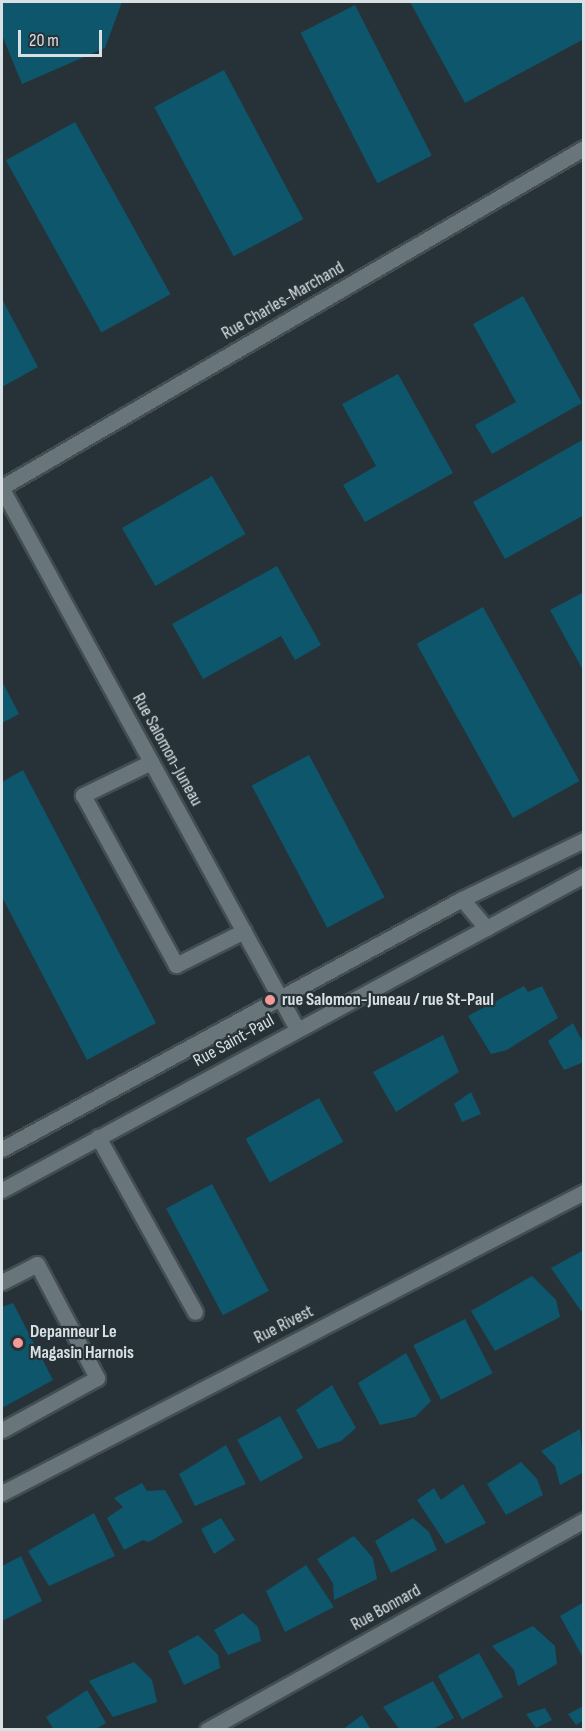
<!DOCTYPE html>
<style>
body{margin:0}
#map{position:relative;width:585px;height:1731px;overflow:hidden;background:#263238;font-family:"Sofia Sans Condensed",sans-serif}
div>[style]{position:absolute}
[style*='--x']{left:calc(var(--x)*1px);top:calc(var(--y)*1px);width:calc(var(--w)*1px);rotate:calc(var(--a)*1deg)}
.building>*{inset:0;background:#0e566c;transform-origin:0 0}
.roads{filter:drop-shadow(2px 0 #434d52) drop-shadow(-2px 0 #434d52) drop-shadow(0 2px #434d52) drop-shadow(0 -2px #434d52)}
.minor>*{height:15px;margin:-7.5px;padding:0 7.5px;transform-origin:7.5px;border-radius:7.5px;background:#68767c}
.dots>*{width:16px;height:16px;translate:-50% -50%;box-sizing:border-box;border:3px solid #263238;border-radius:50%}
span{translate:-50% -50%;white-space:nowrap;text-align:center;line-height:1.15;-webkit-text-stroke:4.5px #263238;paint-order:stroke}
.street-label{font-size:18px;color:#d8e0e3}
.poi-label{font-size:18px;color:#d8e0e3;font-weight:700}
.left{translate:0 -50%;text-align:left}
.frame{position:absolute;inset:0;border:3px solid #d8e0e3;pointer-events:none}
.scale{position:absolute;left:18px;top:30px;width:84px;height:27px;box-sizing:border-box;border:3px solid #d8e0e3;border-top:0;padding-left:8px;font-size:18px;line-height:21px;white-space:nowrap;color:#d8e0e3;-webkit-text-stroke:4px #263238;paint-order:stroke}
</style>
<div id="map">
<div class="building">
<div style="clip-path:polygon(2px 2px,122px 2px,105px 48px,22px 84px,2px 35px)"></div>
<div style="clip-path:polygon(410px 2px,584px 2px,584px 39px,465px 103px)"></div>
<div style="left:355px;top:5px;width:169px;height:61px;rotate:63deg"></div>
<div style="left:224px;top:70px;width:169px;height:79px;rotate:62deg"></div>
<div style="left:75px;top:122px;width:197px;height:79px;rotate:61deg"></div>
<div style="clip-path:polygon(523px 296px,582px 403px,492px 454px,475px 425px,516px 402px,473px 324px)"></div>
<div style="clip-path:polygon(2px 299px,38px 367px,2px 387px)"></div>
<div style="clip-path:polygon(398px 374px,453px 473px,365px 522px,343px 485px,376px 466px,342px 404px)"></div>
<div style="clip-path:polygon(584px 439px,584px 515px,505px 559px,473px 502px)"></div>
<div style="left:212px;top:476px;width:67px;height:104px;rotate:60deg"></div>
<div style="clip-path:polygon(277px 566px,321px 645px,295px 660px,281px 636px,203px 679px,172px 624px)"></div>
<div style="clip-path:polygon(584px 592px,584px 672px,550px 610px)"></div>
<div style="left:483px;top:607px;width:199px;height:76px;rotate:61deg"></div>
<div style="clip-path:polygon(2px 681px,19px 714px,2px 723px)"></div>
<div style="left:309px;top:755px;width:161px;height:65px;rotate:62deg"></div>
<div style="clip-path:polygon(23px 770px,156px 1023px,87px 1060px,2px 897px,2px 782px)"></div>
<div style="clip-path:polygon(524px 986px,528px 992px,542px 986px,558px 1018px,507px 1050px,491px 1054px,468px 1016px)"></div>
<div style="clip-path:polygon(573px 1023px,584px 1045px,584px 1062px,564px 1070px,548px 1041px)"></div>
<div style="clip-path:polygon(443px 1035px,459px 1072px,396px 1112px,373px 1072px)"></div>
<div style="clip-path:polygon(471px 1092px,481px 1114px,462px 1122px,454px 1104px)"></div>
<div style="left:319px;top:1098px;width:50px;height:84px;rotate:61deg"></div>
<div style="left:212px;top:1184px;width:121px;height:52px;rotate:62deg"></div>
<div style="clip-path:polygon(584px 1250px,584px 1310px,581px 1311px,551px 1268px)"></div>
<div style="clip-path:polygon(532px 1276px,556px 1300px,560px 1317px,495px 1351px,471px 1311px)"></div>
<div style="clip-path:polygon(13px 1303px,53px 1380px,2px 1408px,2px 1307px)"></div>
<div style="left:465px;top:1319px;width:61px;height:58px;rotate:63deg"></div>
<div style="clip-path:polygon(406px 1353px,431px 1401px,415px 1417px,380px 1425px,358px 1383px)"></div>
<div style="clip-path:polygon(332px 1385px,356px 1428px,341px 1441px,318px 1449px,296px 1410px)"></div>
<div style="left:280px;top:1416px;width:48px;height:49px;rotate:61deg"></div>
<div style="clip-path:polygon(580px 1429px,584px 1472px,560px 1485px,555px 1466px,541px 1451px)"></div>
<div style="clip-path:polygon(226px 1445px,246px 1484px,195px 1506px,179px 1474px)"></div>
<div style="clip-path:polygon(521px 1462px,537px 1479px,543px 1495px,506px 1515px,487px 1484px)"></div>
<div style="clip-path:polygon(142px 1483px,147px 1491px,165px 1490px,183px 1522px,149px 1542px,143px 1540px,124px 1550px,107px 1518px,123px 1507px,114px 1498px)"></div>
<div style="clip-path:polygon(463px 1484px,486px 1523px,446px 1544px,417px 1500px,434px 1488px,441px 1500px)"></div>
<div style="clip-path:polygon(94px 1513px,115px 1556px,49px 1586px,28px 1551px)"></div>
<div style="clip-path:polygon(221px 1518px,235px 1540px,214px 1554px,201px 1529px)"></div>
<div style="clip-path:polygon(413px 1518px,429px 1532px,437px 1550px,391px 1573px,375px 1541px)"></div>
<div style="clip-path:polygon(354px 1536px,373px 1558px,377px 1579px,334px 1600px,333px 1583px,317px 1559px)"></div>
<div style="clip-path:polygon(21px 1556px,42px 1601px,2px 1621px,2px 1566px)"></div>
<div style="clip-path:polygon(306px 1565px,334px 1607px,285px 1632px,266px 1591px)"></div>
<div style="clip-path:polygon(584px 1602px,584px 1655px,582px 1656px,560px 1616px)"></div>
<div style="clip-path:polygon(243px 1613px,258px 1627px,261px 1641px,228px 1655px,214px 1630px)"></div>
<div style="clip-path:polygon(533px 1626px,555px 1646px,557px 1664px,518px 1686px,514px 1670px,492px 1646px)"></div>
<div style="clip-path:polygon(198px 1635px,218px 1655px,220px 1668px,184px 1685px,168px 1651px)"></div>
<div style="left:479px;top:1653px;width:50px;height:47px;rotate:61deg"></div>
<div style="clip-path:polygon(134px 1662px,152px 1680px,157px 1702px,113px 1717px,89px 1681px)"></div>
<div style="clip-path:polygon(433px 1681px,454px 1718px,431px 1730px,400px 1730px,383px 1707px)"></div>
<div style="clip-path:polygon(87px 1690px,106px 1723px,94px 1730px,54px 1730px,46px 1717px)"></div>
<div style="clip-path:polygon(584px 1706px,584px 1720px,576px 1725px,568px 1714px)"></div>
<div style="clip-path:polygon(545px 1708px,552px 1720px,536px 1728px,526px 1714px)"></div>
<div style="clip-path:polygon(362px 1715px,371px 1730px,342px 1730px)"></div>
</div>
<div class="roads">
<div class="minor">
<div style="--x:2;--y:487;--w:674;--a:-30.22"></div>
<div style="--x:2;--y:489;--w:615;--a:61.35"></div>
<div style="--x:151;--y:762;--w:76;--a:154.1"></div>
<div style="--x:83;--y:795;--w:194;--a:61.3"></div>
<div style="--x:176;--y:965;--w:76;--a:-26.6"></div>
<div style="--x:462;--y:899;--w:38;--a:50"></div>
<div style="--x:98;--y:1137;--w:200;--a:61"></div>
<div style="--x:2;--y:1149;--w:524;--a:-28.52"></div>
<div style="--x:462;--y:899;--w:136;--a:-25.8"></div>
<div style="--x:2;--y:1190;--w:662;--a:-28.42"></div>
<div style="--x:2;--y:1282;--w:39;--a:-27"></div>
<div style="--x:37;--y:1264;--w:129;--a:62.2"></div>
<div style="--x:97;--y:1378;--w:108;--a:151.3"></div>
<div style="--x:2;--y:1493;--w:655;--a:-27.35"></div>
<div style="--x:207;--y:1730;--w:432;--a:-29.1"></div>
</div>
</div>
<div class="dots">
<div style="left:270px;top:1000px;background:#f59b97"></div>
<div style="left:18px;top:1343px;background:#f59b97"></div>
</div>
<div class="street-label">
<span style="left:283px;top:301px;rotate:-30deg">Rue Charles-Marchand</span>
<span style="left:167px;top:750px;rotate:61deg">Rue Salomon-Juneau</span>
<span style="left:234px;top:1041px;rotate:-29deg">Rue Saint-Paul</span>
<span style="left:284px;top:1325px;rotate:-27deg">Rue Rivest</span>
<span style="left:386px;top:1608px;rotate:-29deg">Rue Bonnard</span>
</div>
<div class="poi-label">
<span class="left" style="left:282px;top:1000px">rue Salomon-Juneau / rue St-Paul</span>
<span class="left" style="left:30px;top:1343px">Depanneur Le<br>Magasin Harnois</span>
</div>
<div class="frame"></div>
<div class="scale">20 m</div>
</div>
